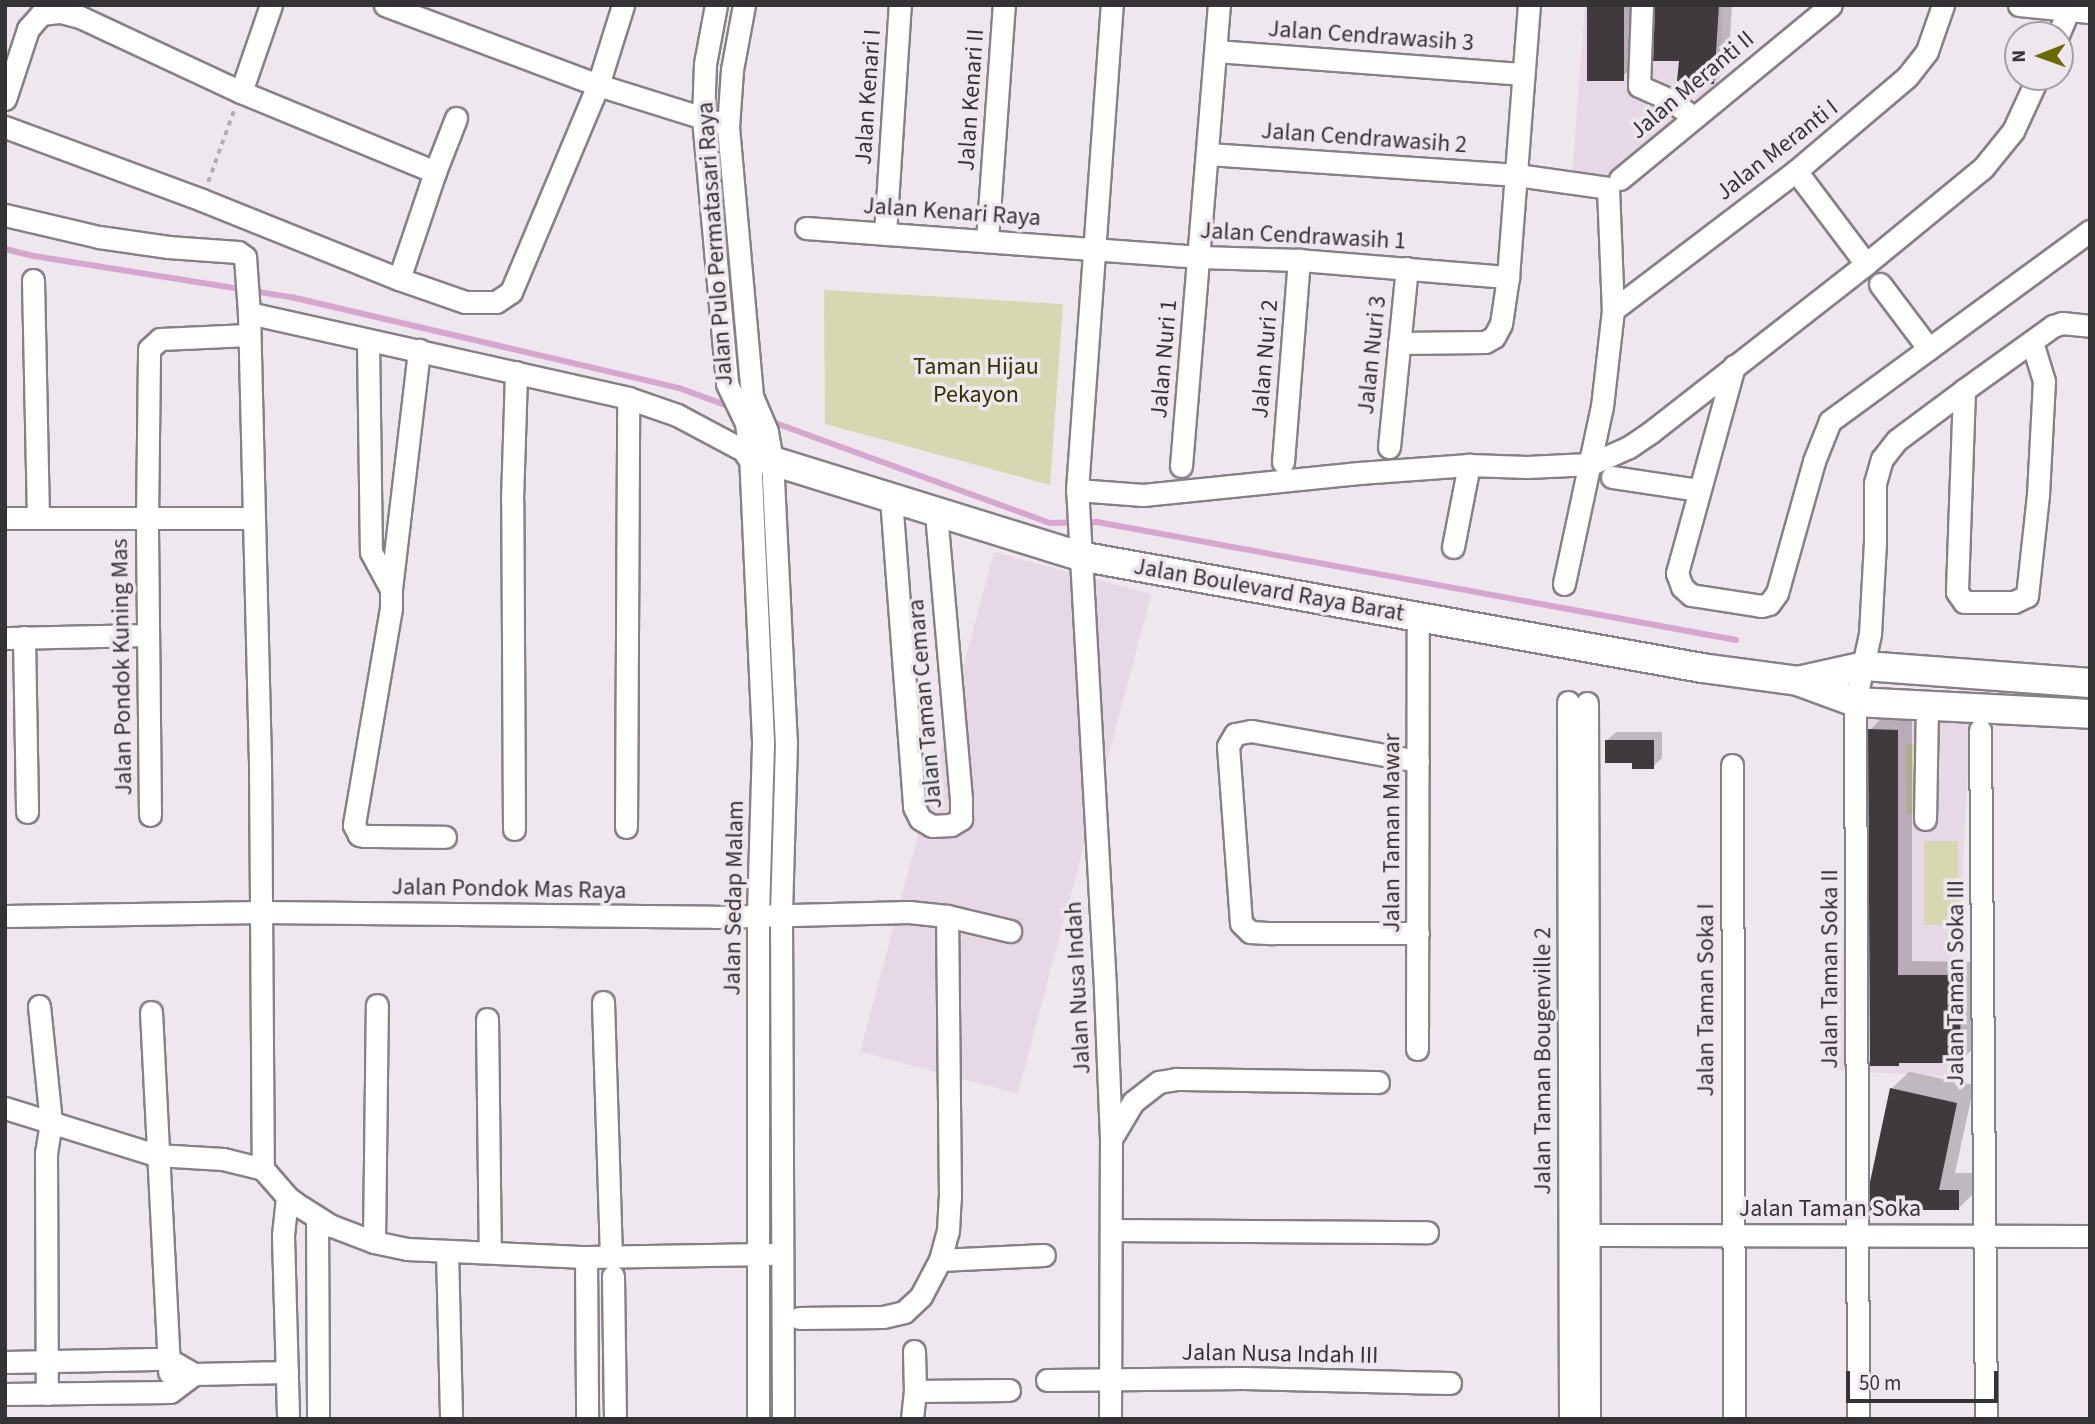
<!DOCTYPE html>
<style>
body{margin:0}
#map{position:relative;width:2095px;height:1424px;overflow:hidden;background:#efe7ee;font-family:"Source Sans 3",sans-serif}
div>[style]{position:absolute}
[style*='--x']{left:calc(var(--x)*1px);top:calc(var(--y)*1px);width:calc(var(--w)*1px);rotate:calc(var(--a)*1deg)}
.built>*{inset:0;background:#e6d8e4;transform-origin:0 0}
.green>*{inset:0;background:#d7d8b2;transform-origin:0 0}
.shadow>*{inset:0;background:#0003}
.stream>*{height:6px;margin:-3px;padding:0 3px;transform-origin:3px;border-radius:3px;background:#d6a6d1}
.building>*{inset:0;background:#403a3f;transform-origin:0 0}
.path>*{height:3.5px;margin-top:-1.75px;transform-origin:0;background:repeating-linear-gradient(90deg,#b3adb2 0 5px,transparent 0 10px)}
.roads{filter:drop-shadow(2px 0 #878086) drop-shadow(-2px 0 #878086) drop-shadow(0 2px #878086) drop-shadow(0 -2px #878086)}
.minor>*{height:21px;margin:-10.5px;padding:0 10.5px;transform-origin:10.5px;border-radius:10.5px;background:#fff}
.major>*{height:28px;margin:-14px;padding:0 14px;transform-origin:14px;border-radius:14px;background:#fff}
span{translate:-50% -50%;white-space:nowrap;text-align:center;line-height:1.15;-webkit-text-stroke:7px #efe7ee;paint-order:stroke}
.street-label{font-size:24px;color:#363336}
.park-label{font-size:24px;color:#323100}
.frame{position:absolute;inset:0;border:7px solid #363336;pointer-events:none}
.north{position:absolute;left:2004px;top:21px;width:70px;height:70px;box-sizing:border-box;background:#efe7ee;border:2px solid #a59fa4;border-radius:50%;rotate:269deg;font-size:19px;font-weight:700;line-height:28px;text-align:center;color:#363336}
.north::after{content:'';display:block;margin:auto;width:24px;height:32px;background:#6a6904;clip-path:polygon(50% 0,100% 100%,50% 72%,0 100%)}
.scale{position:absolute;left:1846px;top:1371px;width:152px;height:32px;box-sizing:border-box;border:4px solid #363336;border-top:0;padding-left:9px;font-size:21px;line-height:24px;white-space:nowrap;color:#363336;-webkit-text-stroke:5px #efe7ee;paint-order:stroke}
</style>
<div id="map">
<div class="built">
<div style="clip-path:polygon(1585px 5px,1723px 5px,1720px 83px,1607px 176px,1572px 175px)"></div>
<div style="left:994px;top:552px;width:163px;height:517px;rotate:15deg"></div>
<div style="left:1855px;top:709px;width:116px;height:362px;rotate:3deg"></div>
</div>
<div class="green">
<div style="clip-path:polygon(824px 290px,1063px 304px,1050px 485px,825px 424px)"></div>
<div style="clip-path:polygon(1906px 744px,1925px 745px,1923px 814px,1907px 814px)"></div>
<div style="left:1924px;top:841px;width:34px;height:84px"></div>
</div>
<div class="shadow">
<div style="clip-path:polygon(1588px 5px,1637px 5px,1633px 66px,1619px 80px)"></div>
<div style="clip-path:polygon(1657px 5px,1732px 5px,1728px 68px,1714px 82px,1680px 59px)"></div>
<div style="clip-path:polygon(1884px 716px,1912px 716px,1912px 961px,1975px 962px,1974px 1047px,1960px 1062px,1901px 1061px,1898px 1064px,1870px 730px)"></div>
<div style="clip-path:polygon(1616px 732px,1662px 732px,1662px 758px,1653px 767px,1634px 761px,1606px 741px)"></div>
<div style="clip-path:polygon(1909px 1072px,1974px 1085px,1955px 1173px,1976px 1173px,1976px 1191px,1958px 1209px,1872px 1209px,1891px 1089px)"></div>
</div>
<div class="stream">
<div style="--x:5;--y:249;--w:30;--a:14"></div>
<div style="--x:34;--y:256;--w:260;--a:9.1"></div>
<div style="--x:291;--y:297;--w:399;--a:13.2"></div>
<div style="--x:679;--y:388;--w:55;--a:20.1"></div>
<div style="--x:767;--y:420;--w:301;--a:20"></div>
<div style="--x:1050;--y:523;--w:47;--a:-1.2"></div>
<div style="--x:1097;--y:522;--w:650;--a:10.46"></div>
</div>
<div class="building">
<div style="left:1587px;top:5px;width:37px;height:76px"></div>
<div style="clip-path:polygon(1655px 5px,1719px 5px,1714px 84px,1677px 81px,1679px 61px,1653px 61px)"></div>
<div style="clip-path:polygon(1868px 729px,1898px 730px,1898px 975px,1961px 975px,1960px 1063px,1899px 1063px,1899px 1066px,1870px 1066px)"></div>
<div style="clip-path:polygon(1605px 740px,1654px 740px,1654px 769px,1632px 769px,1632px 763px,1605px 763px)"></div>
<div style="clip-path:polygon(1890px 1088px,1957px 1103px,1939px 1190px,1959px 1190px,1959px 1210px,1870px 1210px,1870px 1182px)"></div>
</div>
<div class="path">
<div style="--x:208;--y:182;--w:77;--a:-70.1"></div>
</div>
<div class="roads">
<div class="minor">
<div style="--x:385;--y:5;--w:228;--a:20.6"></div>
<div style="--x:598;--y:85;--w:124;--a:17.4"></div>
<div style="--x:716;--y:5;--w:60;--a:100.6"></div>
<div style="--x:705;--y:64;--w:54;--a:92.1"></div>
<div style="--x:703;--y:118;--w:267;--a:84.8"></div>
<div style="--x:727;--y:384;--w:43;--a:64"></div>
<div style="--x:746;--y:423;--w:31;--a:83"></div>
<div style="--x:750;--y:454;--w:291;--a:87.4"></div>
<div style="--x:763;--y:745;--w:171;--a:91.7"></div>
<div style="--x:758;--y:916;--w:503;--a:90"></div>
<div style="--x:744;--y:5;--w:66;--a:100.5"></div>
<div style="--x:732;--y:70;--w:57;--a:94"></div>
<div style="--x:728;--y:127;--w:270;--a:84.9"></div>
<div style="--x:752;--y:396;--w:39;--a:67"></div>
<div style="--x:767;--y:432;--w:27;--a:80"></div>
<div style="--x:772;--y:459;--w:284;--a:87.2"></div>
<div style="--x:786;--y:743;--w:172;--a:91.7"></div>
<div style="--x:781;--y:915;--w:504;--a:89.77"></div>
<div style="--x:1642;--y:5;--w:81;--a:92.1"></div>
<div style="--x:1639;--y:86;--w:35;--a:24"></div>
<div style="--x:1671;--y:100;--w:28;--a:38"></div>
<div style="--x:2019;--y:5;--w:71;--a:5.6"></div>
<div style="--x:2058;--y:35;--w:33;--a:-67"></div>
<div style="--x:1216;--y:51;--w:308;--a:4.3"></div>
<div style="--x:241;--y:92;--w:92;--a:-71"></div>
<div style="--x:5;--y:99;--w:74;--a:-71.8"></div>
<div style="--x:28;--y:29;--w:20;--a:-49"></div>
<div style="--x:41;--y:14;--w:20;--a:-6"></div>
<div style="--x:61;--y:12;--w:20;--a:15"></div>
<div style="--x:80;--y:17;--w:178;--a:25"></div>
<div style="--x:241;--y:92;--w:210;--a:22.4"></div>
<div style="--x:435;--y:172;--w:113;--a:108.6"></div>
<div style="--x:5;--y:127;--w:210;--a:20.3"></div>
<div style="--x:202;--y:200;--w:212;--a:21.9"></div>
<div style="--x:399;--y:279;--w:70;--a:19.2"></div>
<div style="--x:465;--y:302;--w:31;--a:0"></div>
<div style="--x:496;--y:302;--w:18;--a:-34"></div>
<div style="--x:511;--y:292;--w:225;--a:-67.2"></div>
<div style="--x:598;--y:85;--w:84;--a:-72.6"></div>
<div style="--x:1208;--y:154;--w:310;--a:3.9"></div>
<div style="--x:1517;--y:175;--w:92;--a:8.1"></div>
<div style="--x:1608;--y:188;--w:122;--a:87.7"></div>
<div style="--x:1613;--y:310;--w:97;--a:96.5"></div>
<div style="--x:1602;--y:406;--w:182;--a:102.1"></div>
<div style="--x:1796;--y:171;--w:116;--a:53"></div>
<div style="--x:435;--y:172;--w:58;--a:-68.7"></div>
<div style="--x:1620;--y:179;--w:273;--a:-39.5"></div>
<div style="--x:5;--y:215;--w:97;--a:13.2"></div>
<div style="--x:99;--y:237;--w:70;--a:8.2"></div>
<div style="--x:168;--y:247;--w:70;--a:4.1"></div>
<div style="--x:238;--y:252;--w:9;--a:36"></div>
<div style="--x:245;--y:257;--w:56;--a:85.9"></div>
<div style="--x:249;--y:313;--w:448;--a:88.6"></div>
<div style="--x:260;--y:761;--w:408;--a:89.6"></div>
<div style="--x:806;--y:228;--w:395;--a:4.2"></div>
<div style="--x:1200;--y:257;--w:99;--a:1.7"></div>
<div style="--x:1299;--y:260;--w:210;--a:4.7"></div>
<div style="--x:885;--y:234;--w:229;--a:-86.3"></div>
<div style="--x:987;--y:240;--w:236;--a:-85.9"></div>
<div style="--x:33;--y:280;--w:238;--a:88.8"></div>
<div style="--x:1880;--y:284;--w:81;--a:53"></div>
<div style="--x:1613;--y:310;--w:230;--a:-37.2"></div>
<div style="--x:1796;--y:171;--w:145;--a:-40.3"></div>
<div style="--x:1907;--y:77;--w:33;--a:-52"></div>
<div style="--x:1927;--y:51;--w:49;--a:-70.8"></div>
<div style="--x:249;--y:313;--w:388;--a:12.6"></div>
<div style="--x:628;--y:398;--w:52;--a:19.1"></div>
<div style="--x:677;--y:415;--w:83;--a:28.1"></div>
<div style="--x:368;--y:341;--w:211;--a:89.2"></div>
<div style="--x:371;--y:552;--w:42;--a:61.6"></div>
<div style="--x:391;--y:589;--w:19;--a:90"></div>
<div style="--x:391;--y:608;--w:220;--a:99.7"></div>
<div style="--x:354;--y:825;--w:11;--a:63"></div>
<div style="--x:359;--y:835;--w:5;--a:11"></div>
<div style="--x:364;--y:836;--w:81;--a:0.7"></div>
<div style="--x:1399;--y:343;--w:86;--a:-0.7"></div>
<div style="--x:1485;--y:342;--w:10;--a:-29"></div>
<div style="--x:1494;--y:337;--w:15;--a:-62"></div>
<div style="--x:1501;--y:324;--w:48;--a:-81.5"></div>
<div style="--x:1508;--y:277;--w:273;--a:-85.6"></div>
<div style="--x:1734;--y:366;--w:215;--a:105.4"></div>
<div style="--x:1677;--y:573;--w:15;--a:70"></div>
<div style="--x:1682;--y:587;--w:12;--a:42"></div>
<div style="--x:1691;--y:595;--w:71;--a:8.9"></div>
<div style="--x:1761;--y:606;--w:8;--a:-14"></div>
<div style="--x:1769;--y:604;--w:14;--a:-54"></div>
<div style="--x:1777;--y:593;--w:137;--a:-74.3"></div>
<div style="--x:1814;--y:461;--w:43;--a:-68.2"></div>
<div style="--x:1830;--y:421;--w:322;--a:-36.2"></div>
<div style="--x:1964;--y:390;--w:202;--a:92"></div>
<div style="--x:1957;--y:592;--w:12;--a:55"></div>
<div style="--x:1964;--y:602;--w:50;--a:0"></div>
<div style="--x:2014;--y:602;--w:14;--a:-25"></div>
<div style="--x:2027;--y:596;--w:102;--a:-83.8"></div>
<div style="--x:2038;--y:495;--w:114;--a:-87"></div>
<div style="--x:2044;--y:381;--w:41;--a:-107.1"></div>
<div style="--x:1389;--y:447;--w:180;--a:-84.3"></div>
<div style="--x:1283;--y:462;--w:203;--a:-85.5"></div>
<div style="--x:1181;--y:466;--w:463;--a:-85.3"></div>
<div style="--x:1612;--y:477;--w:88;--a:8.5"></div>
<div style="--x:1077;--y:490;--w:66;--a:4.3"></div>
<div style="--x:1143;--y:495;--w:217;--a:-5.8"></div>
<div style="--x:1359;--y:473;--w:110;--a:-4.2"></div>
<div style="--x:1469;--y:465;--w:58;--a:2"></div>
<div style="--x:1527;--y:467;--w:64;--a:-2.7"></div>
<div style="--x:1591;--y:464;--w:42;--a:-24.1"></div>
<div style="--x:1629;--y:447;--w:27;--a:-34"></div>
<div style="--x:1651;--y:432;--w:273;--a:-38"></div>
<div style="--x:1866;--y:264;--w:151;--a:-39.4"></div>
<div style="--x:1983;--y:168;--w:48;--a:-51"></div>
<div style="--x:2013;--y:131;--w:60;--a:-65.2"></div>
<div style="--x:891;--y:498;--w:310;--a:85.7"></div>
<div style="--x:914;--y:807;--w:13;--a:63"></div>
<div style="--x:920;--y:819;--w:14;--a:30"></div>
<div style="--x:932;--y:826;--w:19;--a:-3"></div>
<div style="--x:951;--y:825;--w:12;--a:-31"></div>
<div style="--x:961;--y:819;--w:20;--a:-90"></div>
<div style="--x:961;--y:799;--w:287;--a:-95"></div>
<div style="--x:5;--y:518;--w:249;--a:0"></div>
<div style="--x:1453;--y:547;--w:84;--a:-79"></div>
<div style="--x:391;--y:589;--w:241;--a:-83.3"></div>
<div style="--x:24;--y:637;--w:175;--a:89"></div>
<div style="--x:5;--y:638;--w:143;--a:-1.2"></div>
<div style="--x:1568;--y:702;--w:717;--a:89.84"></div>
<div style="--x:1587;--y:703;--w:716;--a:89.84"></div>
<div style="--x:1980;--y:730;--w:689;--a:89.5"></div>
<div style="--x:1418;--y:761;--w:170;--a:-169.8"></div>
<div style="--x:1251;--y:731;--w:16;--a:169"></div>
<div style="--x:1235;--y:734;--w:14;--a:120"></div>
<div style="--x:1228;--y:746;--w:177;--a:85.8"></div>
<div style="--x:1241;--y:923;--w:13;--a:45"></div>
<div style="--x:1250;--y:932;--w:22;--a:3"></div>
<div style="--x:1272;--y:933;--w:146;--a:0"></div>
<div style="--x:1732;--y:765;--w:654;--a:89.82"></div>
<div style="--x:150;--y:815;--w:296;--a:-90.6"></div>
<div style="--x:147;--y:519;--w:170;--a:-89.3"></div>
<div style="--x:149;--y:349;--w:15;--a:-42"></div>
<div style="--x:160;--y:339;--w:89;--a:-2.6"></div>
<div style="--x:1925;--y:819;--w:115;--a:-89"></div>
<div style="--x:626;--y:827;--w:429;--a:-89.7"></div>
<div style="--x:514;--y:829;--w:328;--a:-90.3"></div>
<div style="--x:512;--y:501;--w:129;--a:-88.2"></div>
<div style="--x:5;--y:916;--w:257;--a:-0.9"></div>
<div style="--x:262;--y:912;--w:452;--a:0.6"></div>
<div style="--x:714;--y:917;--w:195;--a:-1.5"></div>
<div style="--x:909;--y:912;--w:38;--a:6"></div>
<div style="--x:947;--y:916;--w:65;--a:13.4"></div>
<div style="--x:603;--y:1002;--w:253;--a:88.2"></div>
<div style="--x:39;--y:1006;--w:117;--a:84.1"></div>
<div style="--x:51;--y:1122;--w:30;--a:99"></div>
<div style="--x:46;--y:1152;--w:242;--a:89.8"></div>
<div style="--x:151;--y:1012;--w:361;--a:87.1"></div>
<div style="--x:487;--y:1019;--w:233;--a:89.3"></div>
<div style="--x:1417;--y:1049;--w:432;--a:-89.9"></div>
<div style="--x:5;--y:1108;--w:158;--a:17.3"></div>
<div style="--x:156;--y:1155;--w:67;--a:3.4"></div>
<div style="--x:223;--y:1159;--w:41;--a:14"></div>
<div style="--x:263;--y:1169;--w:37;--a:49"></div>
<div style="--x:287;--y:1197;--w:17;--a:36"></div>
<div style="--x:301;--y:1207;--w:36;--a:32"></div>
<div style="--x:332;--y:1226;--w:45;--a:20.9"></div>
<div style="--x:374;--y:1242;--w:34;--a:12"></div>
<div style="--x:407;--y:1249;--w:179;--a:2.6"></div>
<div style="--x:586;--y:1257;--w:184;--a:-0.9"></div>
<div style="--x:1111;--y:1139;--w:43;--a:-59.3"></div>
<div style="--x:1133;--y:1102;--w:33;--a:-38"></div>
<div style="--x:1159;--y:1082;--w:17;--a:-10"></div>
<div style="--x:1176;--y:1079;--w:202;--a:0.9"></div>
<div style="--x:287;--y:1197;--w:39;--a:96"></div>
<div style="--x:283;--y:1236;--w:183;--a:88.4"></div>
<div style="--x:317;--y:1217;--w:202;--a:89.7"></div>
<div style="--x:1111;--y:1230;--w:316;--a:0.4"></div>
<div style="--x:1577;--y:1235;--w:513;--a:0.11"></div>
<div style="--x:374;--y:1242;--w:237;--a:-89.3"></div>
<div style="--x:447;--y:1251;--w:168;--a:88.6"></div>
<div style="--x:586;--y:1257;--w:162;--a:89.6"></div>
<div style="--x:940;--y:1260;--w:104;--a:-2.8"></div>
<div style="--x:613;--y:1276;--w:143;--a:89.2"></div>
<div style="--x:799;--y:1318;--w:84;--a:-0.7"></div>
<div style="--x:883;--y:1317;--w:22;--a:-13"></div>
<div style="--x:904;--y:1312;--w:23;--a:-43"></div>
<div style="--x:921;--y:1296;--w:41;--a:-62.2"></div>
<div style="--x:940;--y:1260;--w:30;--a:-75"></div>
<div style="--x:948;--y:1231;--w:33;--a:-87"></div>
<div style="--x:950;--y:1198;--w:282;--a:-90.6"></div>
<div style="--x:914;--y:1351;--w:40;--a:88.6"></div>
<div style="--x:5;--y:1362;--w:163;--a:-1.1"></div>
<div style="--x:168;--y:1359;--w:30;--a:30"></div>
<div style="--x:194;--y:1374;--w:30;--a:143"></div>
<div style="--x:170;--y:1392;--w:165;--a:179.3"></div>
<div style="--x:194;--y:1374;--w:93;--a:-1.2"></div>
<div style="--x:1047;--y:1380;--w:197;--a:-0.6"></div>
<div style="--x:1244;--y:1378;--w:206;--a:1.4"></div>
<div style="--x:912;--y:1419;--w:28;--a:-84"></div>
<div style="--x:915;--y:1391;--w:94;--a:-0.6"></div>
<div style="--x:1110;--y:1419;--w:280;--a:-89.8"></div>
<div style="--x:1111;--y:1139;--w:152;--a:-92.3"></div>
<div style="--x:1105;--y:987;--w:498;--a:-93.2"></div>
<div style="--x:1077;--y:490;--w:486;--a:-85.9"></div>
<div style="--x:1858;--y:1419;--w:717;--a:-90.24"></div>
<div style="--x:1855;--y:702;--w:70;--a:-77.6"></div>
<div style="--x:1870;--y:634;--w:92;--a:-86.9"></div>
<div style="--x:1875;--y:542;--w:59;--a:-90"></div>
<div style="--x:1875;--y:483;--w:25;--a:-74"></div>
<div style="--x:1882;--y:459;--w:24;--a:-52"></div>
<div style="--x:1897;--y:440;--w:84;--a:-36.7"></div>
<div style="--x:1964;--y:390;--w:110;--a:-35.7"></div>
<div style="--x:2053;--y:326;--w:9;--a:-18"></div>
<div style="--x:2062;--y:323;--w:28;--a:6"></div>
</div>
<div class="major">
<div style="--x:750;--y:454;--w:344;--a:17.2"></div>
<div style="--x:1079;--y:556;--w:633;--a:10.19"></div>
<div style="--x:1702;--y:668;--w:97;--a:7.7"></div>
<div style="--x:1798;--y:681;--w:61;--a:20.2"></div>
<div style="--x:1855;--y:702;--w:235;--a:2.9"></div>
<div style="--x:1798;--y:681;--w:69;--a:-12.6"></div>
<div style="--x:1865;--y:666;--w:226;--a:4.3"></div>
</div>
</div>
<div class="street-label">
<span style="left:1371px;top:36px;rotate:4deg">Jalan Cendrawasih 3</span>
<span style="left:1692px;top:85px;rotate:-40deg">Jalan Meranti II</span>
<span style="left:868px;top:97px;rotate:-86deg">Jalan Kenari I</span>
<span style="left:971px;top:100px;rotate:-86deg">Jalan Kenari II</span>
<span style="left:1364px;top:138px;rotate:4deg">Jalan Cendrawasih 2</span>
<span style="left:1777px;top:150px;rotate:-38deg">Jalan Meranti I</span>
<span style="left:952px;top:212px;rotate:4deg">Jalan Kenari Raya</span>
<span style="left:1303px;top:236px;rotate:3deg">Jalan Cendrawasih 1</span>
<span style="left:715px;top:244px;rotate:-94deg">Jalan Pulo Permatasari Raya</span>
<span style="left:1372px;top:355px;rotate:-84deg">Jalan Nuri 3</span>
<span style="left:1164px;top:359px;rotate:-85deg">Jalan Nuri 1</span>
<span style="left:1265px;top:359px;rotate:-85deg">Jalan Nuri 2</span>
<span style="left:1269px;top:590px;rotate:10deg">Jalan Boulevard Raya Barat</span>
<span style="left:122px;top:667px;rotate:-91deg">Jalan Pondok Kuning Mas</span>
<span style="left:925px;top:704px;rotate:-95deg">Jalan Taman Cemara</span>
<span style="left:1392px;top:833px;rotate:-90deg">Jalan Taman Mawar</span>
<span style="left:509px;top:889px;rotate:1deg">Jalan Pondok Mas Raya</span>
<span style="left:734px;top:898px;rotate:-89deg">Jalan Sedap Malam</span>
<span style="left:1830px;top:969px;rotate:-90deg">Jalan Taman Soka II</span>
<span style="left:1956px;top:983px;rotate:-90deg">Jalan Taman Soka III</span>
<span style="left:1078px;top:988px;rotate:-93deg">Jalan Nusa Indah</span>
<span style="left:1706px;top:1000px;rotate:-90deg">Jalan Taman Soka I</span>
<span style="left:1543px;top:1061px;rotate:-90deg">Jalan Taman Bougenville 2</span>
<span style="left:1830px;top:1209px">Jalan Taman Soka</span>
<span style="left:1280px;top:1354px;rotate:1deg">Jalan Nusa Indah III</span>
</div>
<div class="park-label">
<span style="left:976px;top:381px">Taman Hijau<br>Pekayon</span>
</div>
<div class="frame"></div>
<div class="north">N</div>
<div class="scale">50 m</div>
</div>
